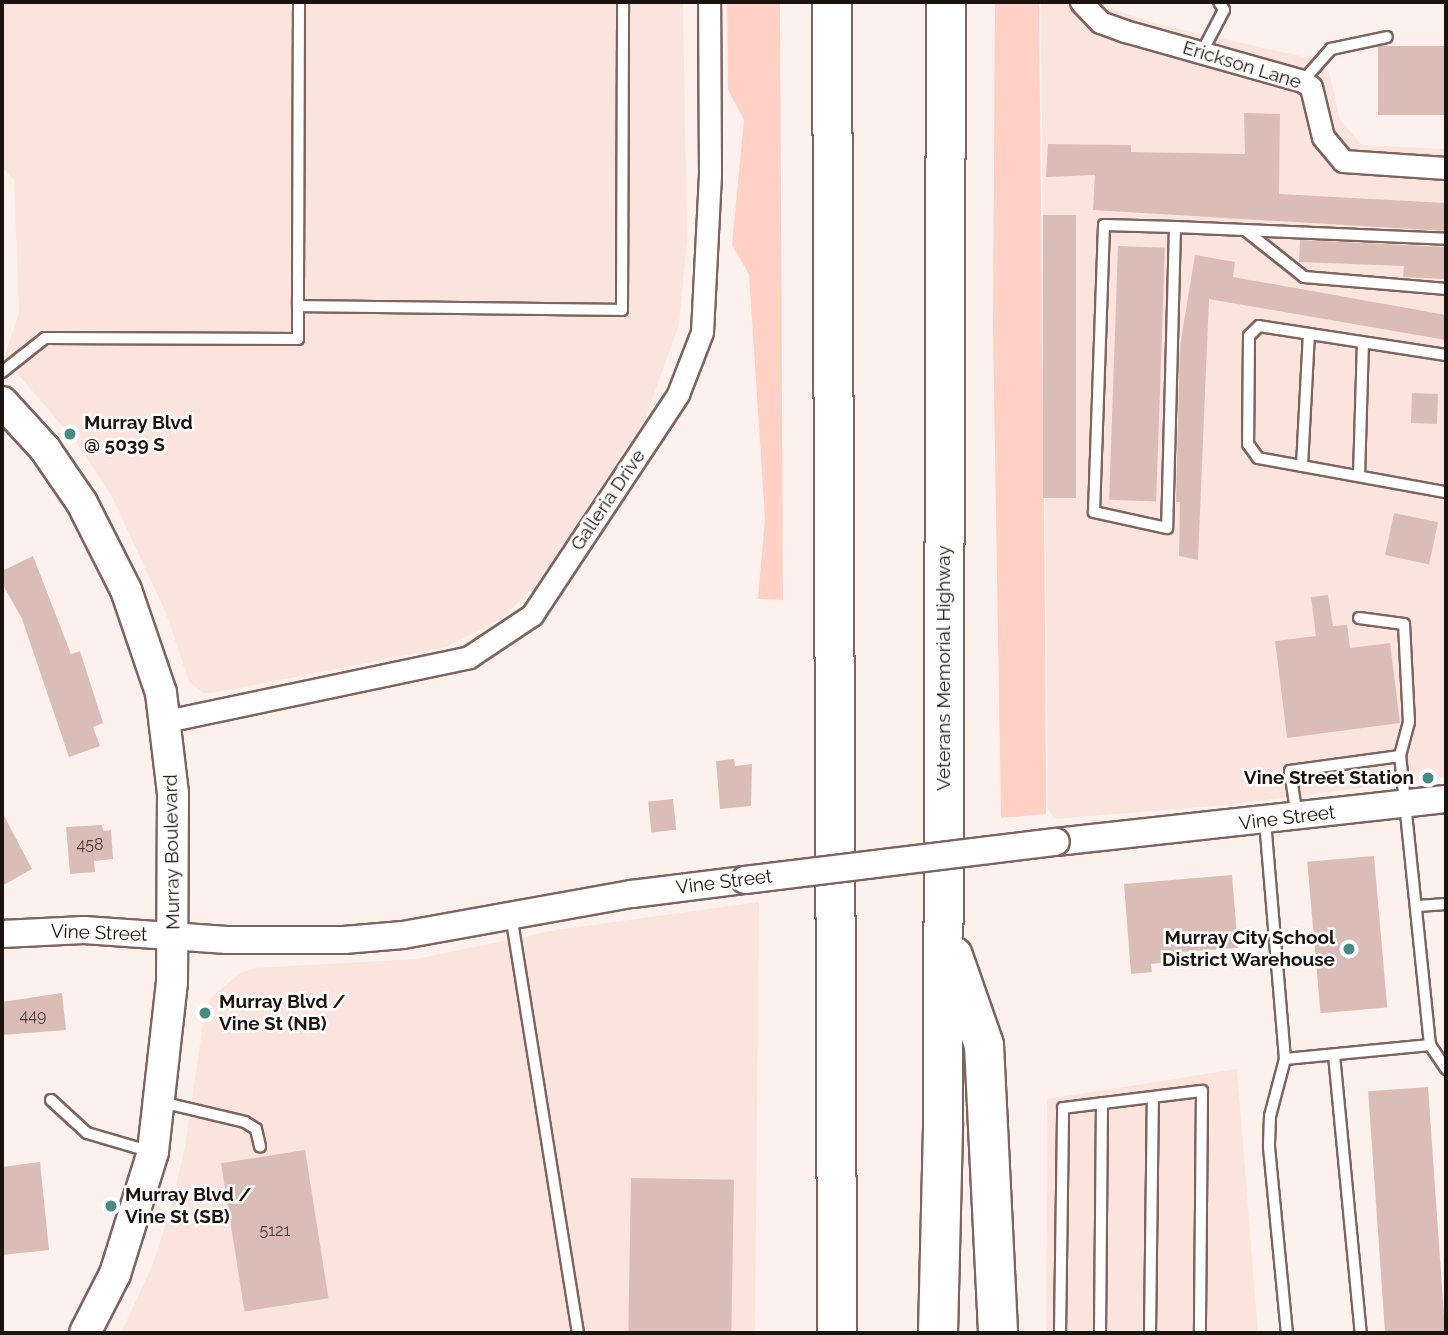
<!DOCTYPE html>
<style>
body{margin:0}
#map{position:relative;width:1448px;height:1335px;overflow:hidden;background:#fdf1ee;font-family:Raleway,sans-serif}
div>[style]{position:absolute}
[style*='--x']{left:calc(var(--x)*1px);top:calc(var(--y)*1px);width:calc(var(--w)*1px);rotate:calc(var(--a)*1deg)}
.built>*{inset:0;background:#fbe4de}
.green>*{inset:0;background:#ffd0c5}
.building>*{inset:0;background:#dbbdb7;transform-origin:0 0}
.roads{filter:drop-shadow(2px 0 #7e645e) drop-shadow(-2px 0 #7e645e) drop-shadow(0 2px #7e645e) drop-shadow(0 -2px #7e645e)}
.service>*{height:10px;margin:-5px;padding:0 5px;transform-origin:5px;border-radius:5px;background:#fff}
.minor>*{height:21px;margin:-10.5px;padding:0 10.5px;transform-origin:10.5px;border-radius:10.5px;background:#fff}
.tertiary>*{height:26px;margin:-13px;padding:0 13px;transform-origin:13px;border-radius:13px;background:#fff}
.secondary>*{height:30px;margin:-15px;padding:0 15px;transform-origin:15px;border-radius:15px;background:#fff}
.motorway>*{height:38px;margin:-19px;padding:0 19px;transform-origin:19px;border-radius:19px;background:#fff}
.bridges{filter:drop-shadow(2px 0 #7e645e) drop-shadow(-2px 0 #7e645e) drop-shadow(0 2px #7e645e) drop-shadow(0 -2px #7e645e)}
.tertiary-bridge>*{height:26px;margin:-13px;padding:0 13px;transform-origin:13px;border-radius:13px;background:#fff}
.dots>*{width:19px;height:19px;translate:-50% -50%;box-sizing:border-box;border:4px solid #fff;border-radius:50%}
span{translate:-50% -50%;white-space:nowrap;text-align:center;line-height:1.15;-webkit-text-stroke:5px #fff;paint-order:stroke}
.number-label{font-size:16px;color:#4c3d39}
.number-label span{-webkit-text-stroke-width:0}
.street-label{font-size:19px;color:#1c120f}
.poi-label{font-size:19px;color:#1c120f;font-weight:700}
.left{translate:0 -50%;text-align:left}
.right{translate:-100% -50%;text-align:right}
.frame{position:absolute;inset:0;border:4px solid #1c120f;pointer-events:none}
</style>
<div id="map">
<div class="built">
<div style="clip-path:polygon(2px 2px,683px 2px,687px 240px,679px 325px,644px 421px,536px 585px,501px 619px,446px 647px,352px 666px,212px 693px,203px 693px,189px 682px,166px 613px,112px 497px,76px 442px,4px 358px,19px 312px,14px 180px,2px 167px)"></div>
<div style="clip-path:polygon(1041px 2px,1104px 2px,1106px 7px,1157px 24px,1309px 58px,1329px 72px,1340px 119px,1362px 145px,1446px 149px,1446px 777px,1226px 805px,1055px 819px,1048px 809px)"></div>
<div style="clip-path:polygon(759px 902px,755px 1333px,121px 1333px,152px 1266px,171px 1208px,185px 1147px,205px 1010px,213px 996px,240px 973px,255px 968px,416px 959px,556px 930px)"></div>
<div style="clip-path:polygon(1237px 1069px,1258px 1333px,1046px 1333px,1047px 1099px)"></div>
</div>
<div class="green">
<div style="clip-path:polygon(727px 2px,780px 2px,783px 600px,758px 599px,765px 518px,749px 274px,732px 245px,744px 120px,728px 90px)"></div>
<div style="clip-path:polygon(995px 2px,1039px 2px,1045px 630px,1046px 814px,1001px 818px,993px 328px)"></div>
</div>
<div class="building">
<div style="left:1446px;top:46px;width:69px;height:68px;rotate:90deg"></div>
<div style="clip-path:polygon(1244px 113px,1280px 114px,1279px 194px,1446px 203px,1446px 231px,1093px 210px,1095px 175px,1046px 177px,1048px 144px,1131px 145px,1131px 152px,1245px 154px)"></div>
<div style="left:1043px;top:215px;width:33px;height:283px"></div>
<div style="clip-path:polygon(1300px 240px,1446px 247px,1446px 279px,1403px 277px,1404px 266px,1299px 262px)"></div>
<div style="left:1118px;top:246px;width:47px;height:254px;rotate:2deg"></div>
<div style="clip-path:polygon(1195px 255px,1235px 262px,1233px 277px,1446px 315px,1446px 340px,1209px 299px,1198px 560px,1179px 556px,1180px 502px,1176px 502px,1180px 346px)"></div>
<div style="left:1412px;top:393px;width:26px;height:30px;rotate:2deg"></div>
<div style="left:1394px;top:513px;width:45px;height:43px;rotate:12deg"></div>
<div style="clip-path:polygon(33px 556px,71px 654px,80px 651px,103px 723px,93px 727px,100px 746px,69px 757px,22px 619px,2px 583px,2px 571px)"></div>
<div style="clip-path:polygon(1328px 595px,1333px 626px,1347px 625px,1350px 648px,1390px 643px,1400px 723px,1287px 738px,1275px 641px,1316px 636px,1311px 597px)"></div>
<div style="clip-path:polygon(734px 759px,735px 766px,752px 764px,751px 806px,720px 809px,716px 761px)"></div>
<div style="left:673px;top:799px;width:31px;height:25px;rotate:84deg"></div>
<div style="clip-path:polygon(2px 812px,32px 869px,2px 886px)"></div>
<div style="clip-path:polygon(102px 825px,103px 831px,111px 830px,113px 859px,94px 861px,95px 872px,70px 874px,66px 827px)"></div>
<div style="left:1374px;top:856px;width:152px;height:67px;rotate:85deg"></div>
<div style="clip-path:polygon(1232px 875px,1238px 948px,1180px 952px,1181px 961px,1151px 964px,1152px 972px,1131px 974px,1124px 884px)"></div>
<div style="clip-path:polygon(62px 993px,66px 1030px,2px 1035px,2px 1002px)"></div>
<div style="left:1428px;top:1087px;width:247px;height:60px;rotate:86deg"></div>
<div style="left:305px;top:1150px;width:150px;height:85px;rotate:81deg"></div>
<div style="clip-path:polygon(40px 1162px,49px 1250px,2px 1255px,2px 1167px)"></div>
<div style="left:631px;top:1178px;width:103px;height:155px;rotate:1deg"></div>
</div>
<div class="roads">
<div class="service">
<div style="--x:299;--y:2;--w:304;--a:90.2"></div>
<div style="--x:298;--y:306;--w:324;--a:0.7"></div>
<div style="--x:622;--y:310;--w:308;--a:-89.8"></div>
<div style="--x:1202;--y:52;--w:47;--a:-62.4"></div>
<div style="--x:1224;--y:10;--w:9;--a:-122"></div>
<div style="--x:1303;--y:81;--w:43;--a:-48.8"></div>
<div style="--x:1331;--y:49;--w:57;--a:-12.1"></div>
<div style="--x:1175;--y:227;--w:301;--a:91.5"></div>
<div style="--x:1167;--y:528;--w:75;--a:-167.6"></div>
<div style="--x:1094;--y:512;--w:287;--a:-88"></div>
<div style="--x:1104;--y:225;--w:71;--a:1.6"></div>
<div style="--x:1175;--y:227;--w:271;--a:2.5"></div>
<div style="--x:1245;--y:230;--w:75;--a:38.5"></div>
<div style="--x:1304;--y:277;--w:143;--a:4.8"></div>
<div style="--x:1446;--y:355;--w:189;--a:-171.2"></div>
<div style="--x:1259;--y:326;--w:14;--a:135"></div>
<div style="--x:1249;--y:336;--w:108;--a:90.5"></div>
<div style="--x:1248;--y:444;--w:17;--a:54"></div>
<div style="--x:1258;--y:458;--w:191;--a:10.3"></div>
<div style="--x:2;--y:372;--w:55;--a:-38.3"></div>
<div style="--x:45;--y:338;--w:253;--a:0.2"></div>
<div style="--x:298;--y:339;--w:33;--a:-90"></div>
<div style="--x:1302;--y:466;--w:132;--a:-87"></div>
<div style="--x:1359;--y:476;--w:132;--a:-88.3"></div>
<div style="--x:1359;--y:618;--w:45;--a:7.6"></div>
<div style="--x:1404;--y:624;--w:98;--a:87.1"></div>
<div style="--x:1409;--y:722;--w:35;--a:105"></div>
<div style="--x:1265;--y:821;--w:239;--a:85.2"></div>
<div style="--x:1285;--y:1059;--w:59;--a:104.7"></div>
<div style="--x:1270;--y:1116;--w:31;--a:92"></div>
<div style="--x:1269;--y:1147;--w:187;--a:84.5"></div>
<div style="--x:1418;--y:906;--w:28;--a:-4"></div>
<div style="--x:511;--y:915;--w:423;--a:80.9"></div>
<div style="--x:1430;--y:1045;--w:29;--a:56"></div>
<div style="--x:1334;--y:1055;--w:279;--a:84.5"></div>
<div style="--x:1285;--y:1059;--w:146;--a:-5.5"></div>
<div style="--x:1430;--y:1045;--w:291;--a:-95.9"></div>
<div style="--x:1400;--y:756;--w:111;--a:172.2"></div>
<div style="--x:1290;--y:771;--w:47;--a:81.3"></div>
<div style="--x:51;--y:1100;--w:49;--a:42.5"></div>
<div style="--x:87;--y:1133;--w:68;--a:16.3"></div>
<div style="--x:161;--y:1102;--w:86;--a:13.4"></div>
<div style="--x:245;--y:1122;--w:13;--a:32"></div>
<div style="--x:256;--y:1129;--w:18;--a:77"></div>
<div style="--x:1060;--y:1333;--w:225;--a:-89.2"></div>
<div style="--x:1063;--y:1108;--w:140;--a:-7"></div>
<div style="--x:1202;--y:1091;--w:242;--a:90.5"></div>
<div style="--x:1100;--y:1333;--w:230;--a:-89.5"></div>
<div style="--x:1150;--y:1333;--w:236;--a:-89.3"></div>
</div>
<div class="minor">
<div style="--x:1081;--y:2;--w:28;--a:46"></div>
<div style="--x:1100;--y:22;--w:27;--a:20"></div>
<div style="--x:1125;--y:31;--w:185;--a:15.7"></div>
<div style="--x:1303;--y:81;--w:10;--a:37"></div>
<div style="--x:1311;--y:87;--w:51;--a:76.5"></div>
<div style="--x:1323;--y:137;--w:31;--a:50"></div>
<div style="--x:1343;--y:161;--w:103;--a:3.9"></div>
<div style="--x:166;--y:721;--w:310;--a:-11.9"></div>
<div style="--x:469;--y:657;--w:76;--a:-33.7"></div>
<div style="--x:532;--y:615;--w:265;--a:-56.5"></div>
<div style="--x:678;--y:394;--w:66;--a:-68.8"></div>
<div style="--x:702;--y:332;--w:157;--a:-87.1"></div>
<div style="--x:710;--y:175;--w:173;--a:-90.3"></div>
</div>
<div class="tertiary">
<div style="--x:1056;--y:842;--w:392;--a:-6.3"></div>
<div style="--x:2;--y:934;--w:82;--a:-2.8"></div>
<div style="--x:84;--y:930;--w:143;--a:4"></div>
<div style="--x:227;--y:940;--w:117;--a:0"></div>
<div style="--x:344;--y:940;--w:59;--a:-4.8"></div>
<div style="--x:403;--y:935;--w:233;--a:-10.2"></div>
<div style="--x:632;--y:894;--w:114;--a:-7.1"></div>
</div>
<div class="secondary">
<div style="--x:2;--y:402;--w:64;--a:47.5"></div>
<div style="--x:45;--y:449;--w:65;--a:55.6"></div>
<div style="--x:82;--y:503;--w:97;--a:63.2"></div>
<div style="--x:126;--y:590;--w:109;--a:71.2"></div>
<div style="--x:161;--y:693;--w:101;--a:83.2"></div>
<div style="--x:173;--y:793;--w:189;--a:90.3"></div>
<div style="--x:172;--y:982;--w:171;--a:96.4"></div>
<div style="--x:153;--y:1152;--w:128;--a:107.3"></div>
<div style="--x:115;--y:1274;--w:66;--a:117"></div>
</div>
<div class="motorway">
<div style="--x:832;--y:2;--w:1331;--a:89.78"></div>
<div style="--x:953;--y:956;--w:94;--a:70.8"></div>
<div style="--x:984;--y:1045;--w:288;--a:87.2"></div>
<div style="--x:938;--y:1333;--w:210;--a:-88.6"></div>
<div style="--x:943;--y:1123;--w:1121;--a:-89.85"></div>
</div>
</div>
<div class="bridges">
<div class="tertiary-bridge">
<div style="--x:745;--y:880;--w:313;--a:-7"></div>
</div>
</div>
<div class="dots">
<div style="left:70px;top:434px;background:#478c82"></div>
<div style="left:1428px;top:778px;background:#478c82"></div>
<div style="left:1349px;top:949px;background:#478c82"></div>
<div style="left:205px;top:1013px;background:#478c82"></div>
<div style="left:111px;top:1206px;background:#478c82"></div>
</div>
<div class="number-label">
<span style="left:90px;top:845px">458</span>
<span style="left:33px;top:1016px">449</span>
<span style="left:275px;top:1231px">5121</span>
</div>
<div class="street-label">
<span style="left:1242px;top:65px;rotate:17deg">Erickson Lane</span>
<span style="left:608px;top:500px;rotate:-56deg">Galleria Drive</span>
<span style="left:944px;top:668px;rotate:-90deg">Veterans Memorial Highway</span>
<span style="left:1287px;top:818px;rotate:-7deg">Vine Street</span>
<span style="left:172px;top:852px;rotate:-91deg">Murray Boulevard</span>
<span style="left:724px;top:882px;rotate:-7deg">Vine Street</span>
<span style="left:99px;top:933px;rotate:2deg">Vine Street</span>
</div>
<div class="poi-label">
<span class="left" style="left:84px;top:434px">Murray Blvd<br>@ 5039 S</span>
<span class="right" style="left:1414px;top:778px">Vine Street Station</span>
<span class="right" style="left:1335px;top:949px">Murray City School<br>District Warehouse</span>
<span class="left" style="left:219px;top:1013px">Murray Blvd /<br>Vine St (NB)</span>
<span class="left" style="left:125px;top:1206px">Murray Blvd /<br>Vine St (SB)</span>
</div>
<div class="frame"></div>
</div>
